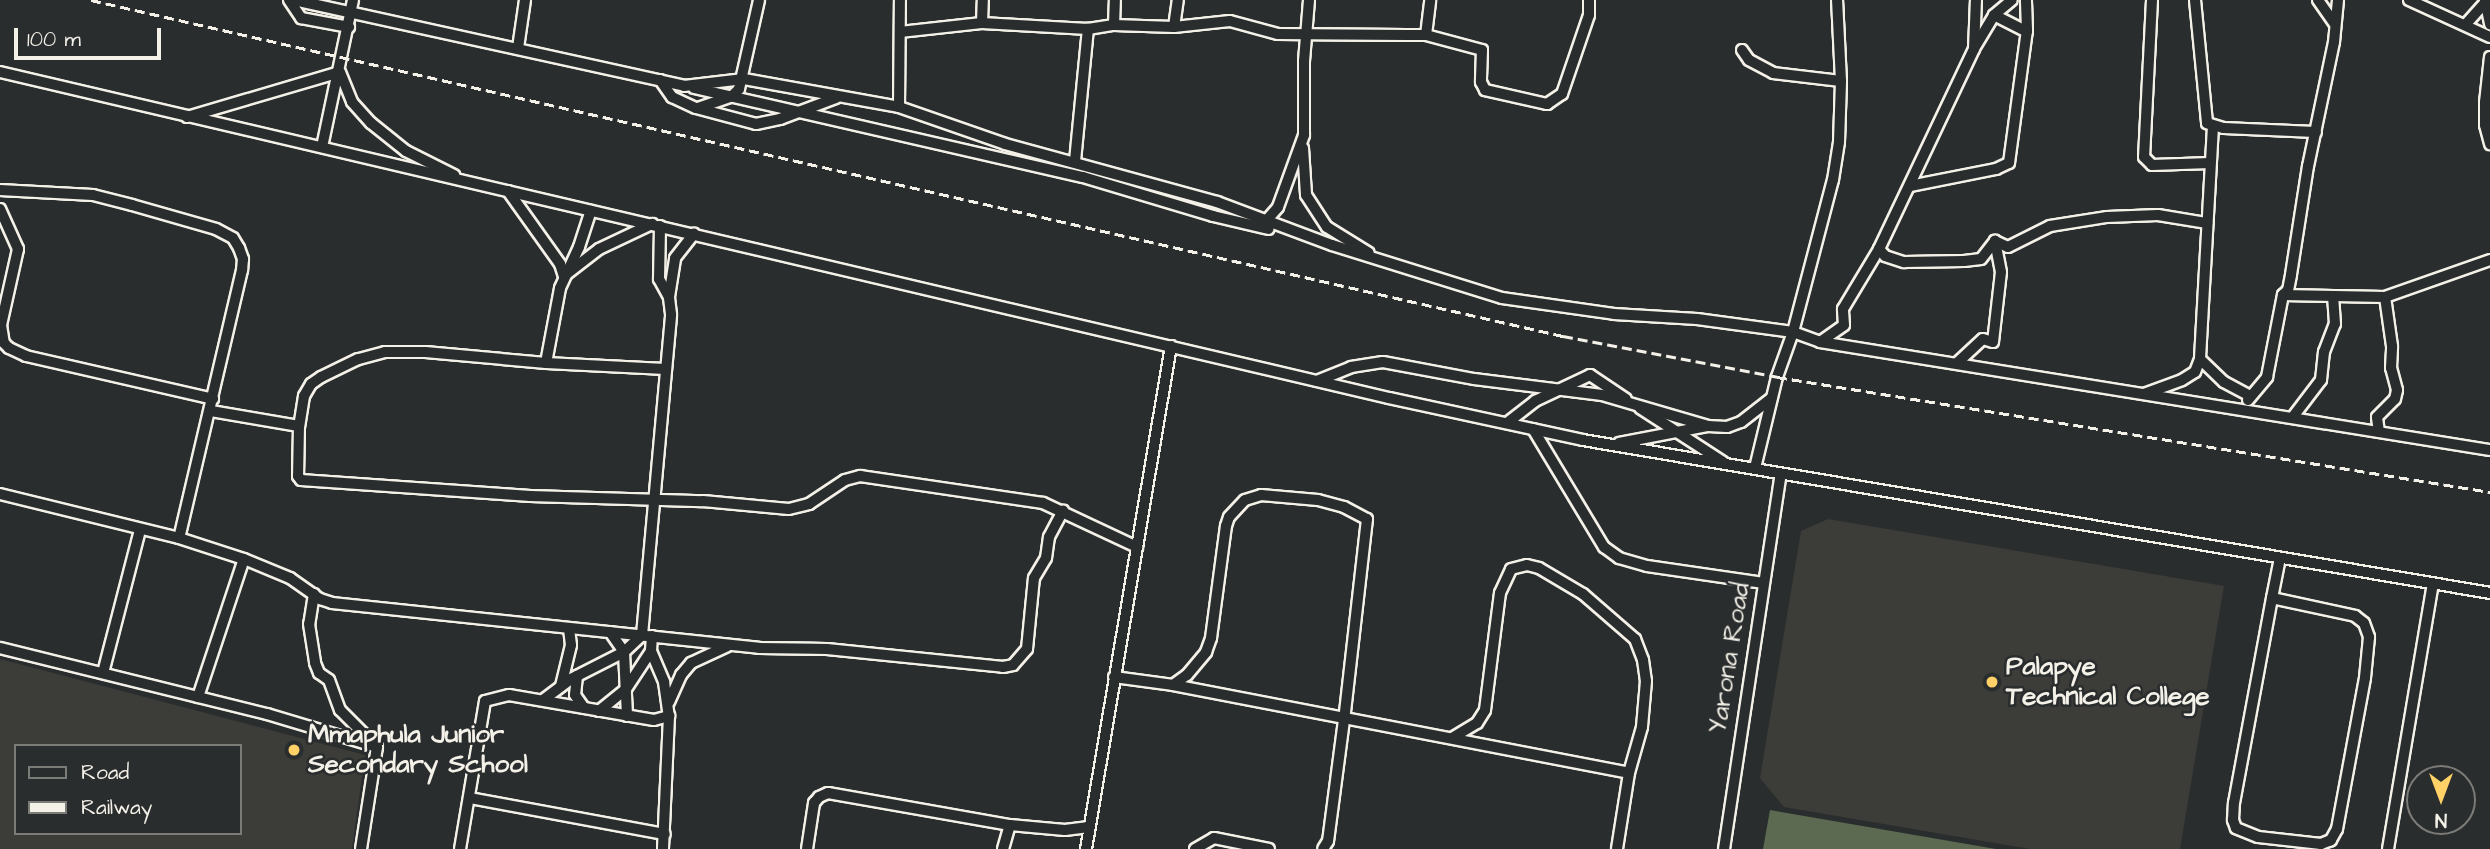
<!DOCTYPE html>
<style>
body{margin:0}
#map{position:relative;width:2490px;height:849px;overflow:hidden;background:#2a2d2e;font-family:"Architects Daughter",sans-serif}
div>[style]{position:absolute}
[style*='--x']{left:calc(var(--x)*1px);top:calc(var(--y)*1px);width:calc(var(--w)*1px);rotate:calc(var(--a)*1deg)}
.built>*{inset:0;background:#3c3c38}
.green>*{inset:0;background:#5c6a52}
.roads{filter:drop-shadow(2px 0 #f4f1e8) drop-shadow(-2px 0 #f4f1e8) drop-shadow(0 2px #f4f1e8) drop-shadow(0 -2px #f4f1e8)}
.minor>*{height:10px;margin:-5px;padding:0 5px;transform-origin:5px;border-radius:5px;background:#2a2d2e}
.rail>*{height:2.5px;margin-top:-1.25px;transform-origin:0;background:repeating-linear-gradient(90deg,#f4f1e8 0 10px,transparent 0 15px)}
.dots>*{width:19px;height:19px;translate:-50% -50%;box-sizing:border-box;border:4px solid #2a2d2e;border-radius:50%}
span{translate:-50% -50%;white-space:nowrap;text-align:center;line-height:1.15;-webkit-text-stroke:5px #2a2d2e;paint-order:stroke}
.street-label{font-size:26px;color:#f4f1e8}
.poi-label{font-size:26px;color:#f4f1e8;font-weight:700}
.left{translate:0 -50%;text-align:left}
.legend{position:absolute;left:14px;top:744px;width:228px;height:91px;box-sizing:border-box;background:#2a2d2e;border:2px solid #7b7b78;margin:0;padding:9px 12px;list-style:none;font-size:21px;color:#f4f1e8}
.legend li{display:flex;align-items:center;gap:14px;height:35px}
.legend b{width:35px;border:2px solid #7b7b78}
.north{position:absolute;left:2406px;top:765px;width:70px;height:70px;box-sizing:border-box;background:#2a2d2e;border:2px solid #7b7b78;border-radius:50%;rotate:180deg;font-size:19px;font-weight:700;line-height:28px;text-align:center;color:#f4f1e8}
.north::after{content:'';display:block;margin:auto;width:24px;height:32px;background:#ffd166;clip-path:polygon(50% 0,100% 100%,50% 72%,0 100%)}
.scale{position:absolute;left:14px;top:28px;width:147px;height:32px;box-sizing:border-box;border:4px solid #f4f1e8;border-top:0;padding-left:9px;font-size:21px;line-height:24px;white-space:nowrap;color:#f4f1e8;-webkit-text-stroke:5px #2a2d2e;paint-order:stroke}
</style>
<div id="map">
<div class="built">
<div style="clip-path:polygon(1828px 519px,2224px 586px,2180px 849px,2030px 849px,1784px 807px,1760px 778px,1801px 531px)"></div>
<div style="clip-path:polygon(evenodd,0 659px,365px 755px,352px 849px,0 849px,0 659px,16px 746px,240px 746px,240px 833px,16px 833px,16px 746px)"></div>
</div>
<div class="green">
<div style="clip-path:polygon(1770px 810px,1996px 849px,1763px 849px)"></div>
</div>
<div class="roads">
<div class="minor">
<div style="--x:289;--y:0;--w:22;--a:56"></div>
<div style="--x:301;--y:18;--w:49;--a:10.6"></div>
<div style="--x:294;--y:0;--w:399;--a:12.4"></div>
<div style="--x:684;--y:86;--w:60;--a:-6.7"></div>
<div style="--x:744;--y:79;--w:158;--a:10.2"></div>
<div style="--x:899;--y:107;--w:112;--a:19.2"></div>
<div style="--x:1005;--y:144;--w:220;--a:15.3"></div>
<div style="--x:1217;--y:202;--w:123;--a:20.5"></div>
<div style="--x:1332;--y:245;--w:178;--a:17.3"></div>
<div style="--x:1502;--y:298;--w:113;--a:8.1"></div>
<div style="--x:1614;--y:314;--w:83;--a:3.4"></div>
<div style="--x:1697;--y:319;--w:97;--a:7.7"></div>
<div style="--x:1793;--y:332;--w:29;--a:20"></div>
<div style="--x:1820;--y:342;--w:679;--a:9.16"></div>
<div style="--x:2152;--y:0;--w:157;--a:92.9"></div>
<div style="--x:2144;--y:157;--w:11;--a:45"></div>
<div style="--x:2152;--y:165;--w:58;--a:-2"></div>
<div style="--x:2195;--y:0;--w:124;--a:84.4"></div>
<div style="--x:2207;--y:123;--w:17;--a:17"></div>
<div style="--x:2223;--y:128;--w:93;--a:2.5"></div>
<div style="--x:2318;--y:0;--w:28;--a:55"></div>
<div style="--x:2338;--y:0;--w:42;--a:95.4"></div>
<div style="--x:2334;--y:42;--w:127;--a:101.8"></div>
<div style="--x:2308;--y:166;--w:110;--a:98.9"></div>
<div style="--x:2291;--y:275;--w:15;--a:101"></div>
<div style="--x:2288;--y:290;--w:7;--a:135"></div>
<div style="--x:2283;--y:295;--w:102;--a:1.1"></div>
<div style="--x:2385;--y:297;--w:111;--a:-19.4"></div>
<div style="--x:2409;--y:0;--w:89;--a:24.6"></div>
<div style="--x:2485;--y:0;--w:25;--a:78"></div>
<div style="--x:1994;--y:15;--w:37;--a:27"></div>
<div style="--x:982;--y:23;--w:23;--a:-88"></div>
<div style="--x:2466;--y:24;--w:28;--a:-48"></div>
<div style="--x:1114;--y:25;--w:25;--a:-88"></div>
<div style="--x:1174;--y:27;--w:27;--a:-82"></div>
<div style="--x:900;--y:32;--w:82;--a:-6.3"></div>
<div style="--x:982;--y:23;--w:106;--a:3.2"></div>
<div style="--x:1088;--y:29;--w:26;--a:-9"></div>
<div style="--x:1114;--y:25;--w:60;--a:1.9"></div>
<div style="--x:1174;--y:27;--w:56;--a:-6.1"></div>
<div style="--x:1230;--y:21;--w:50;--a:15.2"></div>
<div style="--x:1278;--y:34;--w:148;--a:0.4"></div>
<div style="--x:1426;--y:35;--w:58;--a:15"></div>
<div style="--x:1482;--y:50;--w:32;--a:92"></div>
<div style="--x:1481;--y:82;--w:9;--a:63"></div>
<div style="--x:1485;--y:90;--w:64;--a:12.7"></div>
<div style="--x:1547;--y:104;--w:18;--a:-34"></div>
<div style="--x:1562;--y:94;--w:83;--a:-71.1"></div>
<div style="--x:1589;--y:15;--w:15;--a:-90"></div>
<div style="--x:1426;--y:35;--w:35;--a:-83"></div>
<div style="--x:1975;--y:47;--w:37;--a:-59"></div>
<div style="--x:1994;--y:15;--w:23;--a:-40"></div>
<div style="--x:518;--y:48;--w:49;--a:-81.7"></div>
<div style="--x:1742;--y:50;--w:12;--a:55"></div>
<div style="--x:1749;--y:60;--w:27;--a:28"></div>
<div style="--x:1773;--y:73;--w:68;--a:6.7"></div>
<div style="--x:2490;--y:57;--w:45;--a:96.3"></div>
<div style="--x:2485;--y:102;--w:23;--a:90"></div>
<div style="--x:2485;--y:125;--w:20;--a:75"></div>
<div style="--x:0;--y:72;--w:1427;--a:13.21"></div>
<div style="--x:1389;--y:398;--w:198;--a:12.2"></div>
<div style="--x:1583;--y:440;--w:920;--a:9.57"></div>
<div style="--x:660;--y:80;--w:21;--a:55"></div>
<div style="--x:672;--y:97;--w:26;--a:25"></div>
<div style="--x:696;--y:108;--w:62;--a:14.9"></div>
<div style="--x:756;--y:124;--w:25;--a:-12"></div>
<div style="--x:780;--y:119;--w:60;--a:-20.6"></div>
<div style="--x:694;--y:88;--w:399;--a:12.9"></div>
<div style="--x:1083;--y:177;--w:136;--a:16.7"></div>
<div style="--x:1213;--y:216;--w:57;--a:13.1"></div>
<div style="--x:899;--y:107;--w:107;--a:-89.5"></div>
<div style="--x:698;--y:108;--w:36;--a:-19"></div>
<div style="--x:732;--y:96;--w:10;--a:-45"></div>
<div style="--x:739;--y:89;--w:91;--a:-77.3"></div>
<div style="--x:187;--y:117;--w:159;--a:-16.4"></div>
<div style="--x:340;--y:72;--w:32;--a:68"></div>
<div style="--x:352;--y:102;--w:28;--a:48"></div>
<div style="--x:371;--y:123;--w:45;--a:38.7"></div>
<div style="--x:406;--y:151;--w:54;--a:26.6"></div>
<div style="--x:2213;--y:126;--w:233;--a:93.2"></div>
<div style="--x:2200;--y:359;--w:33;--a:44"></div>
<div style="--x:2224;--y:382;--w:30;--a:28"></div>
<div style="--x:322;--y:147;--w:150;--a:-78.1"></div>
<div style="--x:1303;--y:148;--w:47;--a:86.3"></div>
<div style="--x:1306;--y:195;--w:38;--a:57"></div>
<div style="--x:1327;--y:227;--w:49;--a:31.8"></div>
<div style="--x:1075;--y:161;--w:133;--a:-84.4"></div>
<div style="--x:1910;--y:186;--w:88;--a:-11.2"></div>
<div style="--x:1996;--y:169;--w:14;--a:-25"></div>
<div style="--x:2009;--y:163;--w:134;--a:-82.3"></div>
<div style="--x:2027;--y:30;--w:30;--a:-92"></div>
<div style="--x:0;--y:190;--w:93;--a:3.1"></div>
<div style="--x:93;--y:195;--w:40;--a:14.4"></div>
<div style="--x:132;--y:205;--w:87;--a:15.9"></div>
<div style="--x:216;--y:229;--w:19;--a:28"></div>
<div style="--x:233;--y:238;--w:12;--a:59"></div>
<div style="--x:239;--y:248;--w:12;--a:70"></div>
<div style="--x:243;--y:259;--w:11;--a:95"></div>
<div style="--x:242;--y:270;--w:275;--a:103.2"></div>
<div style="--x:508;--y:191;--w:90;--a:54.5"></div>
<div style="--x:560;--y:264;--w:13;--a:72"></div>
<div style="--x:564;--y:276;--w:44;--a:-37.6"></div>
<div style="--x:599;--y:249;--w:59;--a:-25.3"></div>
<div style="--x:0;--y:209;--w:44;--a:65.8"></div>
<div style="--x:18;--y:249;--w:78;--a:102.6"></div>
<div style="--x:1;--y:325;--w:18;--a:81"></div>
<div style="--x:4;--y:343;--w:7;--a:45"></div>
<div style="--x:9;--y:348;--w:19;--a:25"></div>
<div style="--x:26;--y:356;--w:192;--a:12.9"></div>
<div style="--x:1266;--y:221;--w:18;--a:-49"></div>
<div style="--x:1278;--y:207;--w:77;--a:-70.1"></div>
<div style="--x:1304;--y:135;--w:74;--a:-90"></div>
<div style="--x:1304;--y:61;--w:61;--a:-85.3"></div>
<div style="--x:1879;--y:249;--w:9;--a:49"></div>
<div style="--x:1885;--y:256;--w:20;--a:18"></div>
<div style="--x:1904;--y:262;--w:60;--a:-1"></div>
<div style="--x:1964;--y:261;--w:17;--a:-7"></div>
<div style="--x:1981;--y:259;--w:23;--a:-52"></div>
<div style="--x:1995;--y:241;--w:14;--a:25"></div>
<div style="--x:2008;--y:247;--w:47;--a:-26.6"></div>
<div style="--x:2050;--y:226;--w:58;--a:-9"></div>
<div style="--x:2107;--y:217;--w:51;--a:-2.2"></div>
<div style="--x:2158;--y:215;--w:50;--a:9.3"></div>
<div style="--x:669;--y:297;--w:39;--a:-81"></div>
<div style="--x:675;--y:258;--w:31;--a:-52"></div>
<div style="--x:1820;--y:342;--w:29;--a:-35"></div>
<div style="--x:1844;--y:325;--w:16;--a:-94"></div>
<div style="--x:1843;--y:309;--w:70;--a:-59"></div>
<div style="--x:1879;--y:249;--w:221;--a:-64.6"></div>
<div style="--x:1974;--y:49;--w:49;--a:-87.7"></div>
<div style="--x:546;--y:363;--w:76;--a:-79.4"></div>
<div style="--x:560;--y:288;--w:45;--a:-65.1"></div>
<div style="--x:579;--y:247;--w:38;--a:-72"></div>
<div style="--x:1957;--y:363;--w:35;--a:-43"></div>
<div style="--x:1983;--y:339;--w:10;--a:17"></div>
<div style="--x:1993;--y:342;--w:70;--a:-83.5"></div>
<div style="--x:2001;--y:272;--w:32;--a:-101"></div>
<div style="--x:665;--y:369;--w:119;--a:-177.1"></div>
<div style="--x:546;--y:363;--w:121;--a:-174.8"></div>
<div style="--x:425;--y:352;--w:40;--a:180"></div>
<div style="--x:385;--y:352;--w:28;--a:165"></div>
<div style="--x:358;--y:359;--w:41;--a:154.1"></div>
<div style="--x:321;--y:377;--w:12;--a:145"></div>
<div style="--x:311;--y:384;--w:14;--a:120"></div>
<div style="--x:304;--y:396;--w:30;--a:99"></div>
<div style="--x:299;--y:426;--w:50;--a:91.1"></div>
<div style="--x:298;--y:476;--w:5;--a:53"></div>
<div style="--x:301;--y:480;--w:230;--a:4"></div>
<div style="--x:530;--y:496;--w:173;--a:1.7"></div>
<div style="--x:703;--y:501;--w:86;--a:5.3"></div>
<div style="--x:789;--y:509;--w:21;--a:-14"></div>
<div style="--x:809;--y:504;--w:43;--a:-33.7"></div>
<div style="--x:845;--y:480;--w:16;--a:-15"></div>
<div style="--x:860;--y:476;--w:185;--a:8.4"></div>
<div style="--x:1043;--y:503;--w:104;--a:25.1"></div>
<div style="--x:1317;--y:381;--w:37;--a:-22"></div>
<div style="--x:1351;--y:367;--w:32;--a:-9"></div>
<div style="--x:1383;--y:362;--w:93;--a:10.6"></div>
<div style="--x:1474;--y:379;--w:129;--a:7.1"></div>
<div style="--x:1602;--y:395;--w:110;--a:16.3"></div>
<div style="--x:1708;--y:426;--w:19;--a:3"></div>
<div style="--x:1727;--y:427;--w:15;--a:-20"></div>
<div style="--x:1741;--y:422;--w:39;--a:-38"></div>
<div style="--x:2144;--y:394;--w:40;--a:-20.2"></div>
<div style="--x:2182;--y:380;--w:15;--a:-32"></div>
<div style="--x:2195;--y:372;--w:14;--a:-69"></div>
<div style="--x:2248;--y:400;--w:30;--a:-50"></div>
<div style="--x:2267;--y:377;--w:84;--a:-79"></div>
<div style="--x:1640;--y:408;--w:99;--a:33"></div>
<div style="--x:211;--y:411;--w:89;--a:9.7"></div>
<div style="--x:2292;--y:418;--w:48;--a:-52.7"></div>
<div style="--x:2321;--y:380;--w:28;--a:-84"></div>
<div style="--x:2324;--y:352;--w:30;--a:-69"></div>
<div style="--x:2335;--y:324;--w:26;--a:-94"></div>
<div style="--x:1507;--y:423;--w:36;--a:-38"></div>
<div style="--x:1535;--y:401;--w:61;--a:-25.3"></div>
<div style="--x:1590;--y:375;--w:43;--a:33.7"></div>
<div style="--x:1533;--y:429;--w:138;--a:59"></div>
<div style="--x:1604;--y:547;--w:19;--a:36"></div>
<div style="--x:1619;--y:558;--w:29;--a:16"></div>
<div style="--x:1647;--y:566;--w:118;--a:8.3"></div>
<div style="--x:2379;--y:432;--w:15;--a:-98"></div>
<div style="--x:2377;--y:417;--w:25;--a:-45"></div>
<div style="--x:2395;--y:399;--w:9;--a:-77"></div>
<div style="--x:2397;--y:390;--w:23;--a:-105"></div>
<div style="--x:2391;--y:368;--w:22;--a:-87"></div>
<div style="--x:2392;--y:346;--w:49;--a:-98.1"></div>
<div style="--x:1619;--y:443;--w:91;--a:-10.8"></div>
<div style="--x:1755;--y:468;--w:94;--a:-76.4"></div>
<div style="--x:1777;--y:377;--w:48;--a:-70.4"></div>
<div style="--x:1793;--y:332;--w:157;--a:-75.3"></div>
<div style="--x:1833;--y:180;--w:38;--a:-81"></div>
<div style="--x:1839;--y:142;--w:61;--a:-88.1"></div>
<div style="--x:1841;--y:81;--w:81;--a:-92.8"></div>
<div style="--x:0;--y:494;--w:184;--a:13.8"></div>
<div style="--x:179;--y:538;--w:68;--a:17.9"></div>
<div style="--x:244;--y:559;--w:50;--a:22.4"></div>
<div style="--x:290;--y:578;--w:37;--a:35"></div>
<div style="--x:320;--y:599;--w:13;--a:18"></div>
<div style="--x:332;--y:603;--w:429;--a:6"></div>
<div style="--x:759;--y:648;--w:68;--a:0.8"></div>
<div style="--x:827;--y:649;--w:177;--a:5.8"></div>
<div style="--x:1003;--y:667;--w:10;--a:-11"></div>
<div style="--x:1013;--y:665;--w:21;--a:-49"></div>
<div style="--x:1027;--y:649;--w:71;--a:-84.4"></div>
<div style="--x:1034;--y:578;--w:23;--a:-59"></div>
<div style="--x:1046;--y:558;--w:21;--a:-82"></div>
<div style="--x:1049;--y:537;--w:30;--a:-62"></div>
<div style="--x:314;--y:594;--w:30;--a:99"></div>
<div style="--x:309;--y:624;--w:39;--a:81"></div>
<div style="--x:315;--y:663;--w:11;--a:68"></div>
<div style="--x:319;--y:673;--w:12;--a:35"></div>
<div style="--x:329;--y:680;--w:32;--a:70"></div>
<div style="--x:340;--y:710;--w:47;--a:45"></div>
<div style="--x:2272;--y:598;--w:85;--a:12.2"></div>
<div style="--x:2355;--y:616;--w:11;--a:38"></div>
<div style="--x:2364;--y:623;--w:15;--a:70"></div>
<div style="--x:2369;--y:637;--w:41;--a:95.6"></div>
<div style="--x:2365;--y:678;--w:154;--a:100.5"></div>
<div style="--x:2337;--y:829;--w:13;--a:119"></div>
<div style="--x:2331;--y:840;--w:11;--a:158"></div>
<div style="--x:2321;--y:844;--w:63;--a:-173.7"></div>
<div style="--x:2258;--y:837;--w:24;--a:-158"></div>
<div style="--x:2236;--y:828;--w:9;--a:-111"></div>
<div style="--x:2233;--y:820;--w:17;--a:-87"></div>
<div style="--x:2234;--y:803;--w:208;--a:-79.5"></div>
<div style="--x:2272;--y:598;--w:41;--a:-78.7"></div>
<div style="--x:610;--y:632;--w:24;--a:55"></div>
<div style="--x:624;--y:652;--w:64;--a:87.3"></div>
<div style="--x:652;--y:636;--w:15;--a:94"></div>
<div style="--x:651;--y:651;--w:34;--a:67"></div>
<div style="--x:664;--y:682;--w:34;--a:82"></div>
<div style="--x:669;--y:716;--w:133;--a:92.6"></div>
<div style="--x:0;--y:648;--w:275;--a:13.9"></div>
<div style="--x:267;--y:714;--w:115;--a:16.7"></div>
<div style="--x:103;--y:673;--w:148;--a:-75.5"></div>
<div style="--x:577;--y:676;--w:19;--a:96"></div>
<div style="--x:575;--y:695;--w:16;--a:55"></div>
<div style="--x:1114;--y:677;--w:60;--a:7.7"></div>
<div style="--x:1173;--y:685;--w:464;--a:10.9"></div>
<div style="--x:1173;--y:685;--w:17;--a:-36"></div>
<div style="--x:1187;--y:675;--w:30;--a:-50"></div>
<div style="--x:1206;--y:652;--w:15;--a:-70"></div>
<div style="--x:1211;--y:638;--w:113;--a:-82.4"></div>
<div style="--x:1226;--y:526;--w:9;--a:-72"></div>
<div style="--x:1229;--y:517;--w:23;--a:-47"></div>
<div style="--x:1245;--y:500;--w:17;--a:-17"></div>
<div style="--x:1261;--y:495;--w:57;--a:5"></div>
<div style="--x:1318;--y:500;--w:27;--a:15"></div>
<div style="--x:1344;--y:507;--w:26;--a:28"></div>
<div style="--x:1367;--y:519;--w:202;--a:96.5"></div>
<div style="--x:1344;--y:720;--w:122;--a:97.5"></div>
<div style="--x:1328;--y:841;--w:9;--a:122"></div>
<div style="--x:561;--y:686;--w:42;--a:-76.3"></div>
<div style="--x:571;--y:645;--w:17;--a:-97"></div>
<div style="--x:198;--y:697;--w:145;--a:-71.6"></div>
<div style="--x:543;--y:700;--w:35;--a:-37"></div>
<div style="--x:571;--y:679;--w:59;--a:-27"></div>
<div style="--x:624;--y:652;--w:25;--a:-43"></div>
<div style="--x:642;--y:635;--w:322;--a:-84.8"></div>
<div style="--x:671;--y:314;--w:17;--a:-97"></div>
<div style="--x:669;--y:297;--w:21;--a:-119"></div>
<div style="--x:659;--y:279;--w:53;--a:-88.9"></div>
<div style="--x:669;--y:702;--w:30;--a:-66"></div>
<div style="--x:681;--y:675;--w:16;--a:-50"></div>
<div style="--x:691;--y:663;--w:40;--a:-25"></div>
<div style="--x:599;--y:711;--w:35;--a:-39"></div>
<div style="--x:626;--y:689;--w:45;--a:-56.7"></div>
<div style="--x:1452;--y:738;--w:29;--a:-31"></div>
<div style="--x:1477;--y:723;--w:15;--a:-58"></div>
<div style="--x:1485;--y:710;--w:118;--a:-82.7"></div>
<div style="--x:1500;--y:593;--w:26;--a:-65"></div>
<div style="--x:1511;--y:569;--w:16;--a:-14"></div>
<div style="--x:1527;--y:565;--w:12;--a:14"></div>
<div style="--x:1539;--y:568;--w:51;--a:30.6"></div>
<div style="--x:1583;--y:594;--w:69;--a:40.9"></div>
<div style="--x:1635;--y:639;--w:22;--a:69"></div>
<div style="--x:1643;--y:660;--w:21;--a:82"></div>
<div style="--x:1646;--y:681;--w:46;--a:95"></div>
<div style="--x:1642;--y:727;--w:48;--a:105.8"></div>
<div style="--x:1629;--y:773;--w:77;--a:99"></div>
<div style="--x:470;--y:798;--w:198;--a:10.5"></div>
<div style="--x:361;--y:849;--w:103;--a:-81.1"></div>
<div style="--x:460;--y:849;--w:150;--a:-80.4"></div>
<div style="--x:485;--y:701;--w:25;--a:-14"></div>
<div style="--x:509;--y:695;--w:147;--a:9.8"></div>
<div style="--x:654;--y:720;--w:16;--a:-15"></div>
<div style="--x:807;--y:849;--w:47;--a:-81.3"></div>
<div style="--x:814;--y:803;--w:8;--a:-50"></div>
<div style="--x:819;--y:797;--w:10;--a:-24"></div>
<div style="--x:828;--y:793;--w:185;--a:10"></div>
<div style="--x:1010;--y:825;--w:55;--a:5.2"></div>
<div style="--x:1065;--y:830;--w:24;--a:-7"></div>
<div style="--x:1003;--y:849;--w:25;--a:-74"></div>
<div style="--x:1086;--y:849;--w:510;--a:-80.41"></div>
<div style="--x:1195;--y:849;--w:22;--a:-30"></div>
<div style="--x:1214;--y:838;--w:56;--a:11.3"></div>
<div style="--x:1724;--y:849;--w:379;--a:-81.4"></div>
<div style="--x:2388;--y:849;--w:269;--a:-80.4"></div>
</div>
</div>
<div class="rail">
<div style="--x:91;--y:0;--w:1510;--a:12.86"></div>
<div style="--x:1563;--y:336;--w:218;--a:10.8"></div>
<div style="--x:1777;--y:377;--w:722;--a:9.16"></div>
</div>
<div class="dots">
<div style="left:1992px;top:682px;background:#ffd166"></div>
<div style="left:294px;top:750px;background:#ffd166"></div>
</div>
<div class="street-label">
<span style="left:1730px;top:658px;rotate:-81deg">Yarona Road</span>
</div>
<div class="poi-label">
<span class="left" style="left:2006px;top:682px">Palapye<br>Technical College</span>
<span class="left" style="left:308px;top:750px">Mmaphula Junior<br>Secondary School</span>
</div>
<ul class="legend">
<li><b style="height:9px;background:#2a2d2e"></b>Road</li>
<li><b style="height:9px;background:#f4f1e8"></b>Railway</li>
</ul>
<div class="north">N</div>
<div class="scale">100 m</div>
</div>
